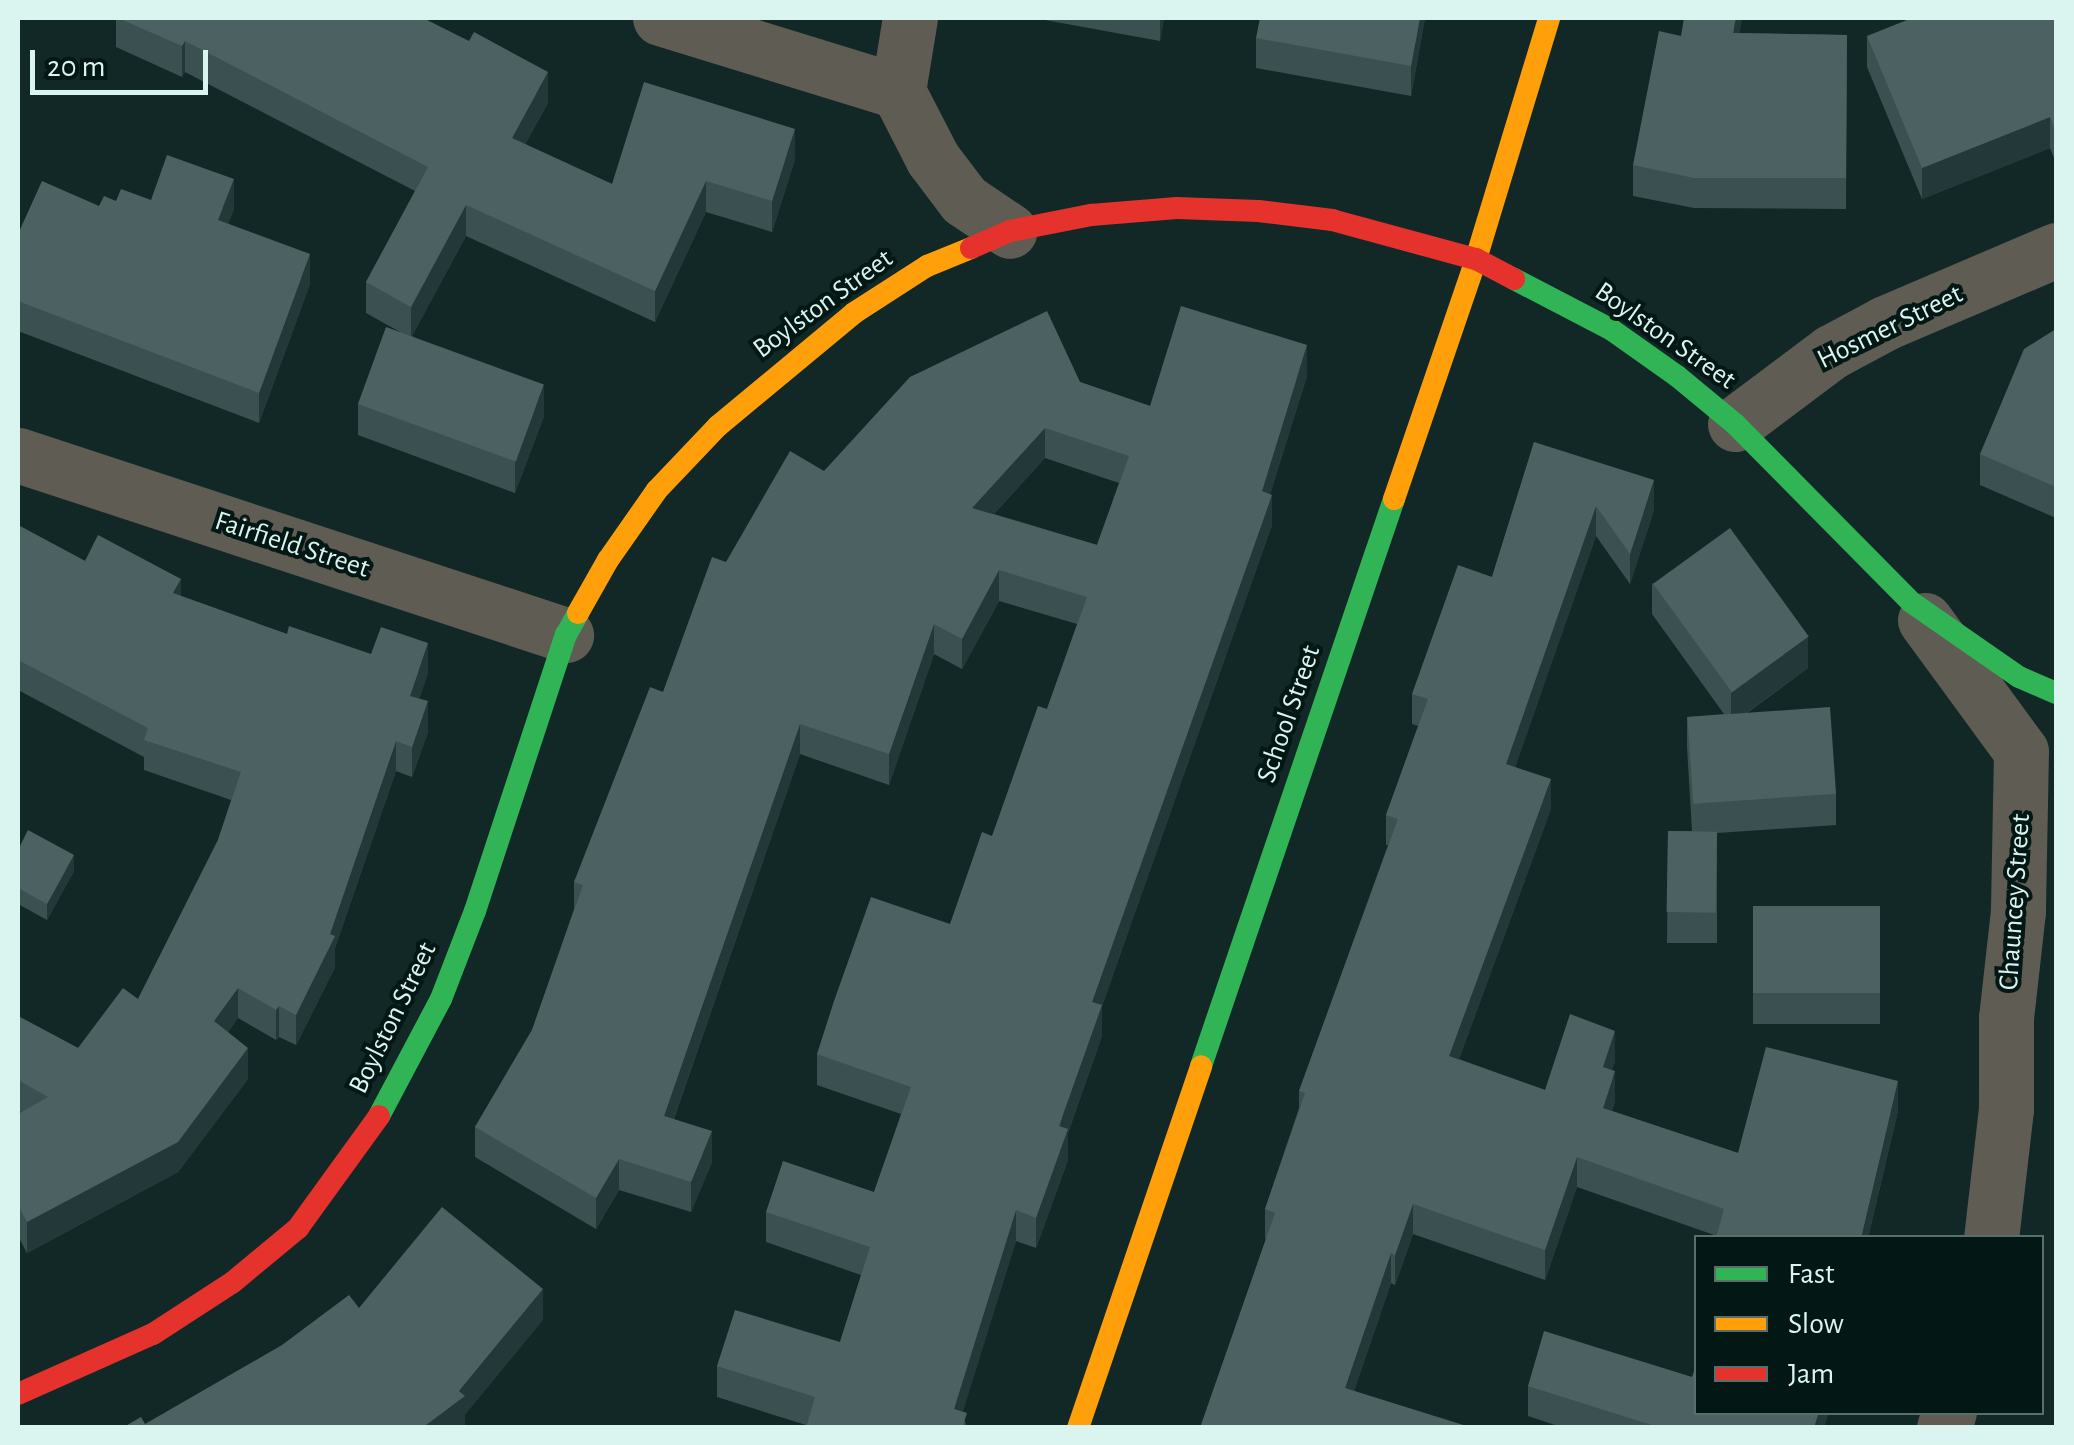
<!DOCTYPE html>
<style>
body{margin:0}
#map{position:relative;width:2074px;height:1445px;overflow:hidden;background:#122826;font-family:"Alegreya Sans",sans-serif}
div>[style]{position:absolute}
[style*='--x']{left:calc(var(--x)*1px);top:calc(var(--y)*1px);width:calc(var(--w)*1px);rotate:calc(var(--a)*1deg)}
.street>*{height:55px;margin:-27.5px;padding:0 27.5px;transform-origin:27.5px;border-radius:27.5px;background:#5f5c53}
.fast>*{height:22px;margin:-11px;padding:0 11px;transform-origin:11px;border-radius:11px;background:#30b455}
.slow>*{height:22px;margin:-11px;padding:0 11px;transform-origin:11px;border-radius:11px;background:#ff9f0a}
.jam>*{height:22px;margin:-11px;padding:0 11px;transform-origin:11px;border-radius:11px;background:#e5322d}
.wall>*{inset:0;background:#3b5051;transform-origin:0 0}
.shaded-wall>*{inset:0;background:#233939}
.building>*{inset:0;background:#4c6262;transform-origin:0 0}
span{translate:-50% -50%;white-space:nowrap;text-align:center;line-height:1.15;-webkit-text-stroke:8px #031714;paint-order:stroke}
.street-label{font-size:28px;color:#daf4f0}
.frame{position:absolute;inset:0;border:20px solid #daf4f0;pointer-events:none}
.legend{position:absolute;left:1694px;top:1235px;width:350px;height:180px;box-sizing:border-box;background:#031714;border:2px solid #596f6c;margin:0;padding:12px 18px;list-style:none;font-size:30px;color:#daf4f0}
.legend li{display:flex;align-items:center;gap:20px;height:50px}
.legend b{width:50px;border:2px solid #596f6c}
.scale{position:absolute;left:30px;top:50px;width:178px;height:45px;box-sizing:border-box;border:5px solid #daf4f0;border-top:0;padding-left:12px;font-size:30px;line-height:35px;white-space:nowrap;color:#daf4f0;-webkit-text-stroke:8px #031714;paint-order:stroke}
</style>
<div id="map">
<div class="street">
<div style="--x:660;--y:18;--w:249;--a:17.1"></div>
<div style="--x:898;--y:91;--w:76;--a:62.8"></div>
<div style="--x:933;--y:159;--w:51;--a:52.9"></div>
<div style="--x:964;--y:200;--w:55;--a:34"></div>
<div style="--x:898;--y:91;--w:74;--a:-80.7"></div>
<div style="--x:1735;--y:424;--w:120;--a:-36.9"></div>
<div style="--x:1831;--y:352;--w:61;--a:-28.2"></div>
<div style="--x:1885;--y:323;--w:186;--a:-23.1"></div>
<div style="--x:18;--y:455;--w:577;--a:18.18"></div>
<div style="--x:1925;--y:620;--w:162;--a:53.8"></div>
<div style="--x:2021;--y:751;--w:160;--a:91.1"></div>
<div style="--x:2018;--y:911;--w:108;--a:96.4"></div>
<div style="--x:2006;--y:1018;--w:91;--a:90"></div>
<div style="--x:2006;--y:1109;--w:130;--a:96.6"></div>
<div style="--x:1944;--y:1428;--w:17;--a:-73"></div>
</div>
<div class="fast">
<div style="--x:1514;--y:279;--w:110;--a:27.5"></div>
<div style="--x:1612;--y:330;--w:80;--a:35.3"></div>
<div style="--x:1677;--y:376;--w:75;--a:39.6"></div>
<div style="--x:1735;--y:424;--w:250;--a:45.3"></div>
<div style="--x:1911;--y:602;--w:131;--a:34.8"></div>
<div style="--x:2019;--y:677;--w:40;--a:23.4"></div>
<div style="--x:1201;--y:1066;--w:599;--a:-71.2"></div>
<div style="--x:379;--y:1116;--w:132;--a:-62.1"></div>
<div style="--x:441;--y:999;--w:94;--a:-68.9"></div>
<div style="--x:475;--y:911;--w:291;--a:-71.8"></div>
<div style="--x:566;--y:635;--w:25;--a:-61"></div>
</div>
<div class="slow">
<div style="--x:1394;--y:499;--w:254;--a:-71.1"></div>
<div style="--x:1476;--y:259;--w:252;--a:-73.1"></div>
<div style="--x:578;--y:613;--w:61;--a:-60.5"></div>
<div style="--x:608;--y:560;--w:85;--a:-55"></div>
<div style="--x:657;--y:490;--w:88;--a:-46.4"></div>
<div style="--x:718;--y:426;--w:177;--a:-39.7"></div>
<div style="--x:854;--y:313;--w:87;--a:-32.8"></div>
<div style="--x:927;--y:266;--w:48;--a:-22.2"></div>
<div style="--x:1078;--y:1428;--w:382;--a:-71.2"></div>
</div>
<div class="jam">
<div style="--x:971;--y:248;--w:43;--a:-23.6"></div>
<div style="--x:1010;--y:231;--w:83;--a:-11.2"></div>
<div style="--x:1091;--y:215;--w:86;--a:-4.7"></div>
<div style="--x:1177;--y:208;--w:81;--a:2.1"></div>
<div style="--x:1258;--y:211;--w:75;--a:6.9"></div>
<div style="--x:1332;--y:220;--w:149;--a:15.2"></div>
<div style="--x:1476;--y:259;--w:43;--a:27.8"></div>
<div style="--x:18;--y:1394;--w:148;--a:-24"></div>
<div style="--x:153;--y:1334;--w:95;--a:-33"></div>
<div style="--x:233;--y:1282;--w:85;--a:-39.7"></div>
<div style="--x:298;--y:1228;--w:138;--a:-54.1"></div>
</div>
<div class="wall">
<div style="clip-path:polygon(116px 18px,423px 18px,548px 103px,525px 144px,612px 184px,795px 159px,772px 232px,706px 212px,655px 322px,466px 236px,412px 336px,544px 416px,515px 493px,358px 435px,358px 404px,400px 332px,366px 313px,366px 282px,415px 191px,185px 72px,182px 77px,116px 47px)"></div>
<div style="clip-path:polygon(1034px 18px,1164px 18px,1160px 41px)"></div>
<div style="clip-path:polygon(1425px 18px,1411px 96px,1256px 68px,1256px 38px)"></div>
<div style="clip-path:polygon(1742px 18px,1739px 33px,1847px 35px,1846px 209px,1694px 208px,1633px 196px,1633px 165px)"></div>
<div style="clip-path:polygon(2056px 18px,2056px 163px,2050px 148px,1922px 199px,1867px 67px,1867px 36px)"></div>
<div style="clip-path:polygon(151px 200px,234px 209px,228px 224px,310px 284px,259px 423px,18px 331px,18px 234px,116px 201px)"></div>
<div style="clip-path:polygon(2056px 329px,2056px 518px,1980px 485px,1980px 454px)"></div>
<div style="clip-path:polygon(evenodd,1307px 376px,1270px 494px,1272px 525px,1102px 1006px,1102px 1036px,1068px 1133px,1068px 1160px,1036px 1248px,1016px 1241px,962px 1412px,967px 1428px,806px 1425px,717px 1397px,717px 1366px,840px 1342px,861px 1275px,766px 1242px,766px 1212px,874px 1192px,901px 1114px,817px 1085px,817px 1054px,950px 924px,992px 836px,1047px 709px,1077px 624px,999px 601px,962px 669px,934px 654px,889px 785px,800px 754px,674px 1119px,712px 1162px,691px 1212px,619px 1190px,596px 1229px,475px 1157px,475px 1127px,532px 1030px,574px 909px,574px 882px,663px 692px,726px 562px,824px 471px,1080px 382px,1150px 406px,1307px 376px,1045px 458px,1119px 483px,1097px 545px,994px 514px,1045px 458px)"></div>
<div style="clip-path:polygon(1534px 442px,1654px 510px,1630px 584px,1596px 536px,1515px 767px,1551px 809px,1459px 1059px,1545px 1090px,1615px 1061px,1612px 1070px,1615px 1101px,1612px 1111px,1738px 1153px,1898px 1111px,1868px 1238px,1716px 1238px,1717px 1236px,1577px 1187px,1545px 1280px,1413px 1234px,1395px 1285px,1391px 1283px,1354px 1391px,1200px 1428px,1266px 1239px,1265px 1239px,1265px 1209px,1299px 1108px,1299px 1091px,1388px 845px,1386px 845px,1386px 815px,1418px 726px,1412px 724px,1412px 694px,1492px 577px)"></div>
<div style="clip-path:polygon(18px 525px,85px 561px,181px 596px,287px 634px,428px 673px,419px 699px,428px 732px,412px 777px,396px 771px,335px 948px,335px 967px,296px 1045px,279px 1037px,276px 1040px,238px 1018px,228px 1032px,248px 1079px,178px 1172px,27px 1253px,18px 1236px,18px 1114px,21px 1112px,18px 1110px,18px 1016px,78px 1048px,138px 999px,218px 840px,231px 800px,144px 770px,144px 757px,18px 690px)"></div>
<div style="clip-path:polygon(1652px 583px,1808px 668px,1747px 713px,1836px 794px,1836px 825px,1717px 833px,1717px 943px,1667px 943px,1668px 831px,1692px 831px,1687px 747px,1687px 717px,1724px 714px,1652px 614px)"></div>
<div style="clip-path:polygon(18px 850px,74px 871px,47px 920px,18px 904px)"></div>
<div style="left:1753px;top:906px;width:127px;height:118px"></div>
<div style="clip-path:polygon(1692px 1377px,1824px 1428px,1564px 1428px,1528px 1416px,1528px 1386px)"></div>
</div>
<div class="shaded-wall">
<div style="clip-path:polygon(1160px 18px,1164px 18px,1160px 41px)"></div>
<div style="clip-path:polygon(1420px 18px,1425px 18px,1411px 96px,1411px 66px)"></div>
<div style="clip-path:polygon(1736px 18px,1742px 18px,1733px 64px,1733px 33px)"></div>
<div style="clip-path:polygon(185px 41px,185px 72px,182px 77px,182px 46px)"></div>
<div style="clip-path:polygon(548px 72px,548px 103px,512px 169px,512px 138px)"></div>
<div style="clip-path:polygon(2050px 117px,2050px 148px,1922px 199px,1922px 168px)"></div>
<div style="clip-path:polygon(795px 129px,795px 159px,772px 232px,772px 201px)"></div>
<div style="clip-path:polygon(234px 179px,234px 209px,218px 250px,218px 220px)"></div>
<div style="clip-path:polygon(706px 181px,706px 212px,655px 322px,655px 291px)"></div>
<div style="clip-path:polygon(466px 205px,466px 236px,411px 338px,411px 307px)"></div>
<div style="clip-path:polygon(310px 254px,310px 284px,259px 423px,259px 393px)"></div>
<div style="clip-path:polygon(1307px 345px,1307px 376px,1262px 521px,1262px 491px)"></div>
<div style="clip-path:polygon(544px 385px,544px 416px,515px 493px,515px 462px)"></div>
<div style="clip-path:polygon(1045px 428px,1045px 458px,972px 538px,972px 508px)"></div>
<div style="clip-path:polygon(1654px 480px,1654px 510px,1630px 584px,1630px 554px)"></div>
<div style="clip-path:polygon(1272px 495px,1272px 525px,1102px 1006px,1102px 1036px,1068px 1133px,1068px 1160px,1036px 1248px,1036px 1218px,1092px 1002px)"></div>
<div style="clip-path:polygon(1596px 506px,1596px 536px,1506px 794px,1506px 764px)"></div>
<div style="clip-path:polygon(999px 570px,999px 601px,962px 669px,962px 639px)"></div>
<div style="clip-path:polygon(181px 579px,181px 609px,173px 593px)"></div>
<div style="clip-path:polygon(934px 624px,934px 654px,889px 785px,889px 754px)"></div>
<div style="clip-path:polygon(1808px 637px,1808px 668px,1731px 724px,1731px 693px)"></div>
<div style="clip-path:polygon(428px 643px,428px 673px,410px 726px,410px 696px)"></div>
<div style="clip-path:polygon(428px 701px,428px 732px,412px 777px,412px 747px)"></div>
<div style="clip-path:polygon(800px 724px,800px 754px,664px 1147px,664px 1116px)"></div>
<div style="clip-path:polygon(396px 741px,396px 771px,335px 948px,335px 967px,296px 1045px,296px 1015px,330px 934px)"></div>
<div style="clip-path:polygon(1551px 779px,1551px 809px,1449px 1086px,1449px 1056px)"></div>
<div style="clip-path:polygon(74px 855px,74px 871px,47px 920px,47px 904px)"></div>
<div style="clip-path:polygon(238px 988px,238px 1018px,214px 1051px,214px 1021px)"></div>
<div style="clip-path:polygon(279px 1006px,279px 1037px,276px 1040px,276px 1010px)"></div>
<div style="clip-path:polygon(1615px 1031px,1615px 1061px,1603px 1097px,1603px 1067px)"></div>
<div style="clip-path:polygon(248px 1048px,248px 1079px,178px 1172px,27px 1253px,27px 1222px)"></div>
<div style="clip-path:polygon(1615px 1071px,1615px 1101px,1603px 1138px,1603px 1108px)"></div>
<div style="clip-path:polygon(1898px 1081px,1898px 1111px,1868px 1238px,1861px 1238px)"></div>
<div style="clip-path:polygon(712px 1131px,712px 1162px,691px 1212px,691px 1182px)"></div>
<div style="clip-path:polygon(1577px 1157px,1577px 1187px,1545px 1280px,1545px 1250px)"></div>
<div style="clip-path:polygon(619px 1159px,619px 1190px,596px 1229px,596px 1198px)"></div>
<div style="clip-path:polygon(1413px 1204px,1413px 1234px,1395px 1285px,1395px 1255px)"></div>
<div style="clip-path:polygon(1016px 1210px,1016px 1241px,958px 1428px,954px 1409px)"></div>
<div style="clip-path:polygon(1391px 1253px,1391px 1283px,1345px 1418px,1345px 1388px)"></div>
<div style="clip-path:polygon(543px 1289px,543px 1320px,465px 1415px,465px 1427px,422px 1428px,459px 1391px)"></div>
<div style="clip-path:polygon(1819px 1412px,1829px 1412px,1824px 1428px,1814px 1428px)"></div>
</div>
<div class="building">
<div style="clip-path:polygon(118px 18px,423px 18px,469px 41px,474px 32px,548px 72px,512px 138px,612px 184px,644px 82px,795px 129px,772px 201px,706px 181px,655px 291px,466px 205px,411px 307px,366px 282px,428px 167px,185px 41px,182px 46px)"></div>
<div style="clip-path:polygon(1260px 18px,1420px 18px,1411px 66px,1256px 38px)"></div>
<div style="clip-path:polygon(1684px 18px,1736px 18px,1733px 33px,1847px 35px,1846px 178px,1694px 178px,1633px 165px,1659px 31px,1681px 36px)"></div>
<div style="clip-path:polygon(1912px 18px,2056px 18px,2056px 132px,2050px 117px,1922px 168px,1867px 36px)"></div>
<div style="clip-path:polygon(167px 155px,234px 179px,218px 220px,310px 254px,259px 393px,18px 301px,18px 234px,42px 181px,99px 206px,104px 196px,116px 201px,121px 189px,151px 200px)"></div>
<div style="clip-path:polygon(evenodd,1181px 306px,1307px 345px,1262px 491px,1272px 495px,1092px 1002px,1102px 1005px,1059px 1126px,1068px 1129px,1036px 1218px,1016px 1210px,954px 1409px,967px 1413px,962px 1428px,806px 1428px,815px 1397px,717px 1366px,735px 1310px,840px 1342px,870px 1247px,766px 1212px,783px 1161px,874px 1192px,911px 1087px,817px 1054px,834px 1001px,871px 897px,950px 924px,982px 832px,992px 836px,1038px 706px,1047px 709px,1087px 597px,999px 570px,962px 639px,934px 624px,889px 754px,800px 724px,664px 1116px,712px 1131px,691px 1182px,619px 1159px,596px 1198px,475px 1127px,532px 1030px,583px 885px,574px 882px,650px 687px,663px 692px,712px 557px,726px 562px,790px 451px,824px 471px,910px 377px,1047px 311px,1080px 382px,1150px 406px,1181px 306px,1045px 428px,1129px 456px,1097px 545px,972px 508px,1045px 428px)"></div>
<div style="left:386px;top:327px;width:168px;height:82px;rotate:20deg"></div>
<div style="clip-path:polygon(2056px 329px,2056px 487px,1980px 454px,2024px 349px)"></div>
<div style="clip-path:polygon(1534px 442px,1654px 480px,1630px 554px,1596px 506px,1506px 764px,1551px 779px,1449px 1056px,1545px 1090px,1570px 1014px,1615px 1031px,1603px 1067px,1615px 1071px,1603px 1108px,1738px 1153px,1766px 1047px,1898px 1081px,1861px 1238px,1716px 1238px,1724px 1209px,1577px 1157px,1545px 1250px,1413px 1204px,1395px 1255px,1391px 1253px,1345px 1388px,1473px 1428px,1200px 1428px,1275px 1213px,1265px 1209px,1305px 1093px,1299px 1091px,1398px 819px,1386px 815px,1428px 699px,1412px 694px,1458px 565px,1492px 577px)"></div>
<div style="clip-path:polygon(18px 525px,85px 561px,98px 535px,181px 579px,173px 593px,287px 634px,289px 626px,371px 654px,381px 627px,428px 643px,410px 696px,428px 701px,412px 747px,396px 741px,330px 934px,335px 936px,296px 1015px,279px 1006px,276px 1010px,238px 988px,214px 1021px,248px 1048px,178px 1142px,27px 1222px,18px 1205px,18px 1114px,48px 1097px,18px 1080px,18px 1016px,78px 1048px,123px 988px,138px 999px,218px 840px,241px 772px,144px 740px,148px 728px,18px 660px)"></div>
<div style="left:1730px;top:528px;width:134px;height:95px;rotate:54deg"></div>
<div style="left:1830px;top:707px;width:87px;height:143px;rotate:86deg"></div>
<div style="clip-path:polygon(28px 830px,74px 855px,47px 904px,18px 888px,18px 850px)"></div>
<div style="left:1668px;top:831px;width:49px;height:81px;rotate:1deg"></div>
<div style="left:1753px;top:906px;width:127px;height:87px"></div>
<div style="clip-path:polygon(442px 1207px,543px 1289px,459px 1391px,465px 1396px,422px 1428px,122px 1428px,141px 1417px,145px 1424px,282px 1345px,349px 1295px,359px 1308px)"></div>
<div style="clip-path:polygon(1544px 1331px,1692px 1377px,1696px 1365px,1696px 1412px,1819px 1412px,1814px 1428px,1661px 1428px,1528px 1386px)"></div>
</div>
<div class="street-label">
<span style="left:823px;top:304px;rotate:-36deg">Boylston Street</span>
<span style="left:1890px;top:327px;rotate:-26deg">Hosmer Street</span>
<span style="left:1665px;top:336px;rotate:35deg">Boylston Street</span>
<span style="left:292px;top:545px;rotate:18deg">Fairfield Street</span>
<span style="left:1289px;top:714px;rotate:-71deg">School Street</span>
<span style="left:2015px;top:902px;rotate:-86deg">Chauncey Street</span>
<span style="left:393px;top:1018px;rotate:-64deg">Boylston Street</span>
</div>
<div class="frame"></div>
<ul class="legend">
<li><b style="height:12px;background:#30b455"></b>Fast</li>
<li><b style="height:12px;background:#ff9f0a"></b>Slow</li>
<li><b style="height:12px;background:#e5322d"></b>Jam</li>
</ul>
<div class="scale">20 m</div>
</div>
